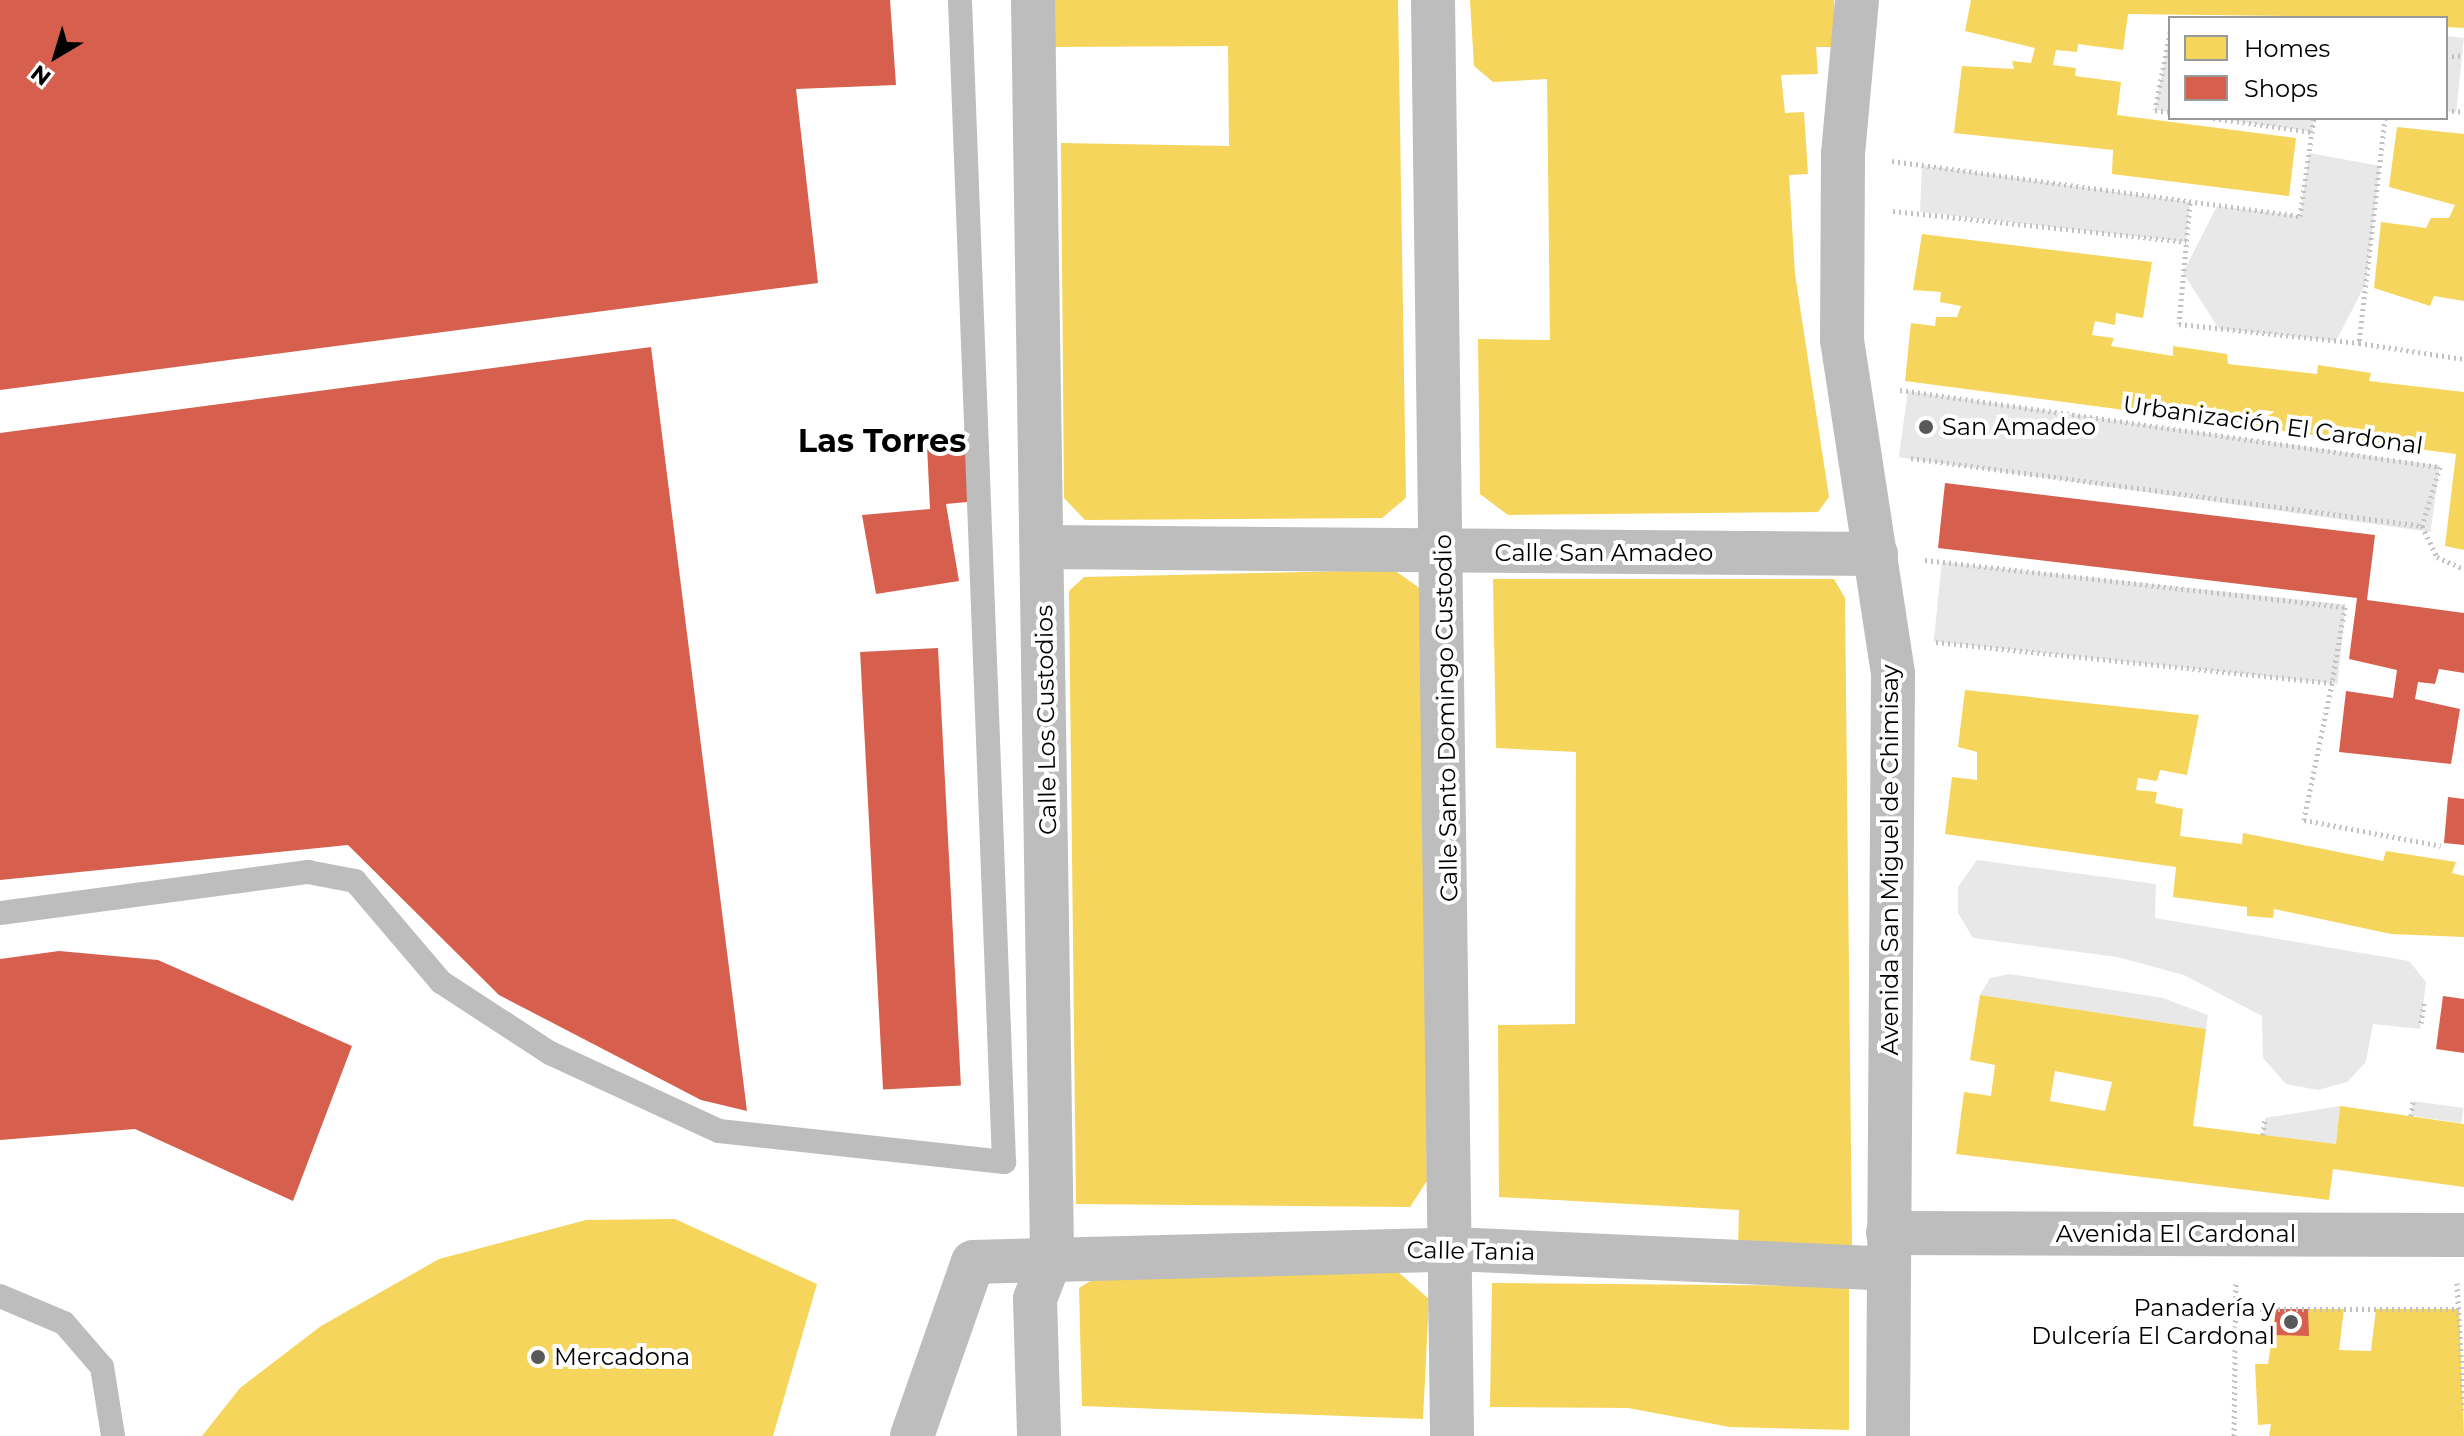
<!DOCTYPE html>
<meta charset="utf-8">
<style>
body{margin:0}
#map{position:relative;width:2464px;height:1436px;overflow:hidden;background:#fff;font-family:Montserrat,sans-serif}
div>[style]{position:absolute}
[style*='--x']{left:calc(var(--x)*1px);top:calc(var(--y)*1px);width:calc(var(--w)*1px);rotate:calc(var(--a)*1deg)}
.green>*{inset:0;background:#e8e8e8;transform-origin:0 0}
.homes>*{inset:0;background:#f6d55c}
.shops>*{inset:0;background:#d6604d;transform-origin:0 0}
.path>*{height:5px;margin-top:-2.5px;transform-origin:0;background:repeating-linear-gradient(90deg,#c2c2c2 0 2px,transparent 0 6px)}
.service>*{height:24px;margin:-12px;padding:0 12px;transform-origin:12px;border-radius:12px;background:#bdbdbd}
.minor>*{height:44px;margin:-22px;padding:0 22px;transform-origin:22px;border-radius:22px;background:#bdbdbd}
.tertiary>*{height:44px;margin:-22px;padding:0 22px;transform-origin:22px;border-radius:22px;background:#bdbdbd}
.dots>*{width:22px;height:22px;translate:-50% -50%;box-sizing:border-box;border:4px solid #fff;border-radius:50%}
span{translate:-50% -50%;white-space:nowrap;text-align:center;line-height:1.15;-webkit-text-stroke:8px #fff;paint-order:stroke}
.street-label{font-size:24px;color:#000}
.poi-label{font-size:24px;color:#000}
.left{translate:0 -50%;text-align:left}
.right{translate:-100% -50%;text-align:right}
.district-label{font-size:32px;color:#000;font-weight:700}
.legend{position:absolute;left:2168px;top:16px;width:280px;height:104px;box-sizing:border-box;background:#fff;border:2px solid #999;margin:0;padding:10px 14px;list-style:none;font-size:24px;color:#000}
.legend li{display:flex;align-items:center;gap:16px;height:40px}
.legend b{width:40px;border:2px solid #999}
.north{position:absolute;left:16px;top:16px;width:80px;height:80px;-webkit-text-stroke:6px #fff;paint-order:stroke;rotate:218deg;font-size:22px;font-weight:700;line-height:32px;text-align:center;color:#000}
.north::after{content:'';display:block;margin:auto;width:28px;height:36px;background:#000;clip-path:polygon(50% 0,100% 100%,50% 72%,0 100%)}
</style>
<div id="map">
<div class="green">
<div style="clip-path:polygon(2170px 32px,2170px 112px,2155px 110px)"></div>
<div style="left:2446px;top:36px;width:18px;height:75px;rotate:6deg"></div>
<div style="clip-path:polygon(2213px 118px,2314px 118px,2312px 132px)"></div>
<div style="clip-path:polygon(2309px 153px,2380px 166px,2366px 283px,2336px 341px,2219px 329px,2183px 273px,2217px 206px,2300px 216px)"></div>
<div style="clip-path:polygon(1922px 165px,2190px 202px,2186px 242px,1920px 212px)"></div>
<div style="left:1908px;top:391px;width:537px;height:67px;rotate:8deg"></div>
<div style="left:1942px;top:562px;width:406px;height:80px;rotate:6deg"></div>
<div style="clip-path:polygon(1977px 860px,2156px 884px,2155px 918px,2409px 961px,2426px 982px,2420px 1029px,2373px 1024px,2366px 1062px,2347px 1082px,2318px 1090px,2286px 1084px,2263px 1058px,2262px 1016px,2184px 975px,2117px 957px,1973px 938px,1958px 913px,1958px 887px)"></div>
<div style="clip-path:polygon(2010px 974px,2163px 998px,2208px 1015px,2206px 1029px,1980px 995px,1990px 978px)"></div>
<div style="left:2413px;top:1101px;width:51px;height:15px;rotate:8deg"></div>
<div style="clip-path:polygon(2340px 1106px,2336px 1144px,2263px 1135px,2265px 1118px)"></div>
</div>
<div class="homes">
<div style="clip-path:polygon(1055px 0,1398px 0,1406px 498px,1382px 518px,1085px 520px,1064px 498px,1061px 143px,1229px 146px,1228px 46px,1052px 47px)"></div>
<div style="clip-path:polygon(1470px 0,1834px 0,1835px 47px,1816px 47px,1818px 74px,1781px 75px,1785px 113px,1804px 112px,1808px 174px,1789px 175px,1795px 274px,1829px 497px,1818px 512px,1508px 515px,1480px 494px,1478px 339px,1550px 340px,1547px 79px,1493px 82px,1474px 66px)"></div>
<div style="clip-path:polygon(1971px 0,2464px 0,2464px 28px,2446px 27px,2446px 18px,2128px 14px,2123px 50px,2078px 44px,2077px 52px,2056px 50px,2053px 65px,2076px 68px,2075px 76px,2121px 82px,2117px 115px,2296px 138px,2289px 196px,2112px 174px,2113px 150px,1954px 133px,1962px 66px,2014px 69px,2012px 61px,2031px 63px,2035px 48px,1965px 31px)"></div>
<div style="clip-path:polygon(2397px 127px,2464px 134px,2464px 301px,2434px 296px,2430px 306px,2374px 288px,2381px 222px,2426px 228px,2431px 218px,2449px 218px,2455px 205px,2389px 187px)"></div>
<div style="clip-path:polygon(1922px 234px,2152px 262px,2143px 318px,2116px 313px,2115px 325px,2095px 321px,2092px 335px,2114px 338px,2111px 346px,2173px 356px,2173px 346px,2227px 354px,2228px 364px,2317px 374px,2318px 365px,2371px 373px,2369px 381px,2464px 392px,2464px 550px,2445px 546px,2456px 454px,1905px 381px,1911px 323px,1935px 326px,1936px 317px,1957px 317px,1961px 306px,1940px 302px,1941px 292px,1913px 290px)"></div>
<div style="clip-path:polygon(1394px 570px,1421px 589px,1427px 1181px,1410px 1207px,1076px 1204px,1069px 591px,1084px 577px)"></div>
<div style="clip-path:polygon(1493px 579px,1834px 579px,1845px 598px,1852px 1245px,1738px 1246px,1739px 1210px,1499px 1197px,1498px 1025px,1575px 1024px,1576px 752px,1496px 748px)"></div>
<div style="clip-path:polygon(1965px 690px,2199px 715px,2187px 775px,2160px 770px,2157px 781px,2138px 778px,2136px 790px,2157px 792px,2155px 803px,2183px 809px,2180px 836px,2242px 844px,2243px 833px,2383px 861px,2386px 851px,2456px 862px,2452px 873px,2464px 876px,2464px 937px,2391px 934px,2274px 909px,2273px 918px,2247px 916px,2247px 907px,2173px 897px,2176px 867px,1945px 834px,1952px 777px,1977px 780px,1977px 752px,1958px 747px)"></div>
<div style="clip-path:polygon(evenodd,1980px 995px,2206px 1029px,2193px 1126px,2336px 1144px,2340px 1106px,2464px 1124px,2464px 1187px,2333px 1169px,2329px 1200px,1956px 1154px,1964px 1092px,1991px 1096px,1995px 1065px,1970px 1060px,1980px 995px,2055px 1071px,2112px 1082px,2105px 1111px,2050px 1101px,2055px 1071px)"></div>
<div style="clip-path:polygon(675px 1219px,817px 1284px,773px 1436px,202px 1436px,240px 1388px,321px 1326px,439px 1259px,586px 1220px)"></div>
<div style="clip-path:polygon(1397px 1271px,1429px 1299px,1423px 1419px,1082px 1406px,1079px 1288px,1092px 1280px)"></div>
<div style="clip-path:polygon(1492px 1283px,1849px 1286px,1849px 1430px,1730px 1427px,1628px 1408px,1490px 1407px)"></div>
<div style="clip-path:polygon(2276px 1309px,2344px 1309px,2339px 1350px,2371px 1351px,2376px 1309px,2459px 1309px,2464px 1436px,2269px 1436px,2271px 1424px,2258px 1425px,2255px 1364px,2268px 1364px)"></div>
</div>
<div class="shops">
<div style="clip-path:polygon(0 0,890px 0,896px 85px,796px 89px,818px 283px,0 390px)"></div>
<div style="clip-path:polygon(651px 347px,747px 1111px,701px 1100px,499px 995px,348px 845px,0 880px,0 433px)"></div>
<div style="clip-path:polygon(967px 443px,967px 502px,946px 504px,959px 581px,876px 594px,862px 515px,930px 509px,927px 445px)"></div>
<div style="clip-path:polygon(1945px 483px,2375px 535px,2367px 600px,2464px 613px,2464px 673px,2439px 669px,2435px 684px,2418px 682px,2415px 699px,2460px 709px,2451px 764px,2339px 752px,2346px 691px,2393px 698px,2397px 670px,2349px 659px,2357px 598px,1938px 548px)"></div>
<div style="left:938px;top:648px;width:438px;height:78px;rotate:87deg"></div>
<div style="clip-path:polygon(2448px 797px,2464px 799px,2464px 845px,2444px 843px)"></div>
<div style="clip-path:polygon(59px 951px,158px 960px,352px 1046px,293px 1201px,135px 1129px,0 1140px,0 959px)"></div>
<div style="clip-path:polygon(2443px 996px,2464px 999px,2464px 1053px,2436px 1049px)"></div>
<div style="clip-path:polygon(2276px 1309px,2308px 1309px,2309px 1336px,2273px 1335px)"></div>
</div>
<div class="path">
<div style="--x:2170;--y:32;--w:79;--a:100.9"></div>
<div style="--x:2155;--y:110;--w:15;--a:8"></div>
<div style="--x:2446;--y:57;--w:18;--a:-6"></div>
<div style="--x:2446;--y:110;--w:18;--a:6"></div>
<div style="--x:2213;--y:118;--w:100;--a:8"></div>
<div style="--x:2385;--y:118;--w:226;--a:96.6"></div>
<div style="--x:2359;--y:343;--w:106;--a:8.7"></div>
<div style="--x:1892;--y:161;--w:412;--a:7.7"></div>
<div style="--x:2300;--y:216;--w:99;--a:-81.9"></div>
<div style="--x:2190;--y:203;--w:121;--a:95.2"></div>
<div style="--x:2179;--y:324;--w:181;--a:6"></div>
<div style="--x:1893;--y:211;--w:295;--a:6"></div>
<div style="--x:1900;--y:390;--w:545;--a:8.12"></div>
<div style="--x:2440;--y:467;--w:62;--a:107"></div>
<div style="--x:2422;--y:526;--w:34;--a:64"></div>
<div style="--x:2437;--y:557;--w:30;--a:24"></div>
<div style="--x:1911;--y:458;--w:516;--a:7.58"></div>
<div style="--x:1925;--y:560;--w:423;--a:6.4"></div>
<div style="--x:2345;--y:607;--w:77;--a:99.7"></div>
<div style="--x:1936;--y:642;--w:398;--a:5.9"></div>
<div style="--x:2332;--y:683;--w:140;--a:101.6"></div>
<div style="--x:2304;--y:820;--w:139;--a:10.7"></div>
<div style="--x:2421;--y:1023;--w:20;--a:-81"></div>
<div style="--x:2411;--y:1116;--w:15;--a:-82"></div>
<div style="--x:2263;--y:1135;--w:17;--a:-83"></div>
<div style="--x:2457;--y:1283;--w:127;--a:86.8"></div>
<div style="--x:2236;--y:1309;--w:223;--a:0"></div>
<div style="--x:2234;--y:1436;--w:153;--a:-89.3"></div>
</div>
<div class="service">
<div style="--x:0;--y:913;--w:311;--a:-7.6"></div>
<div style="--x:308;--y:872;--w:48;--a:10.8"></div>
<div style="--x:355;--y:881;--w:133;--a:49.6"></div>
<div style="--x:441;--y:982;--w:130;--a:33.1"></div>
<div style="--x:550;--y:1053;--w:186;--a:24.8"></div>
<div style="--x:719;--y:1131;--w:287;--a:6.2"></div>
<div style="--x:1004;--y:1162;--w:1163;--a:-92.17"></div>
<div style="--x:0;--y:1296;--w:69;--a:22.9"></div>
<div style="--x:64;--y:1323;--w:58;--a:49.2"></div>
<div style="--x:102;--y:1367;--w:70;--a:80.9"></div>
</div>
<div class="minor">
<div style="--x:1033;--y:0;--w:1255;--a:89.13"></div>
<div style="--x:1052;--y:1255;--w:47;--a:111.1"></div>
<div style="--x:1035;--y:1299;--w:137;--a:88.3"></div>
<div style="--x:1433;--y:0;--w:1436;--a:89.24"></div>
<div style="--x:1044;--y:547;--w:832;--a:0.48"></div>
<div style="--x:1888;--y:1233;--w:576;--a:0.2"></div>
<div style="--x:912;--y:1436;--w:184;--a:-70.7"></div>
<div style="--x:973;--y:1262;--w:481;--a:-1.5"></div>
<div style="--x:1454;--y:1249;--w:435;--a:2.6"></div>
</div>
<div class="tertiary">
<div style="--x:1857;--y:0;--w:155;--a:95.2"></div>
<div style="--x:1843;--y:154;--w:186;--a:90.3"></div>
<div style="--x:1842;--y:340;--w:337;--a:81.3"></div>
<div style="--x:1893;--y:673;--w:763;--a:90.38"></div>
</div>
<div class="dots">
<div style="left:1926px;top:427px;background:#595959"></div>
<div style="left:2291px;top:1322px;background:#595959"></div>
<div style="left:538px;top:1357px;background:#595959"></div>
</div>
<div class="street-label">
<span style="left:2273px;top:425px;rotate:8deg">Urbanización El Cardonal</span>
<span style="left:1604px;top:553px">Calle San Amadeo</span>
<span style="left:1446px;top:718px;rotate:-91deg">Calle Santo Domingo Custodio</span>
<span style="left:1046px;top:720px;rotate:-91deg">Calle Los Custodios</span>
<span style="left:1890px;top:860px;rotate:-90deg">Avenida San Miguel de Chimisay</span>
<span style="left:2176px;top:1234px">Avenida El Cardonal</span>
<span style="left:1471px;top:1251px;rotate:1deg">Calle Tania</span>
</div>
<div class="poi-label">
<span class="left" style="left:1942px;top:427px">San Amadeo</span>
<span class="right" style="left:2275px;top:1322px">Panadería y<br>Dulcería El Cardonal</span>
<span class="left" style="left:554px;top:1357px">Mercadona</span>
</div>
<div class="district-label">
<span style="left:882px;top:441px">Las Torres</span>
</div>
<ul class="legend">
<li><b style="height:22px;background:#f6d55c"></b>Homes</li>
<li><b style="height:22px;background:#d6604d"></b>Shops</li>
</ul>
<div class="north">N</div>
</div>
